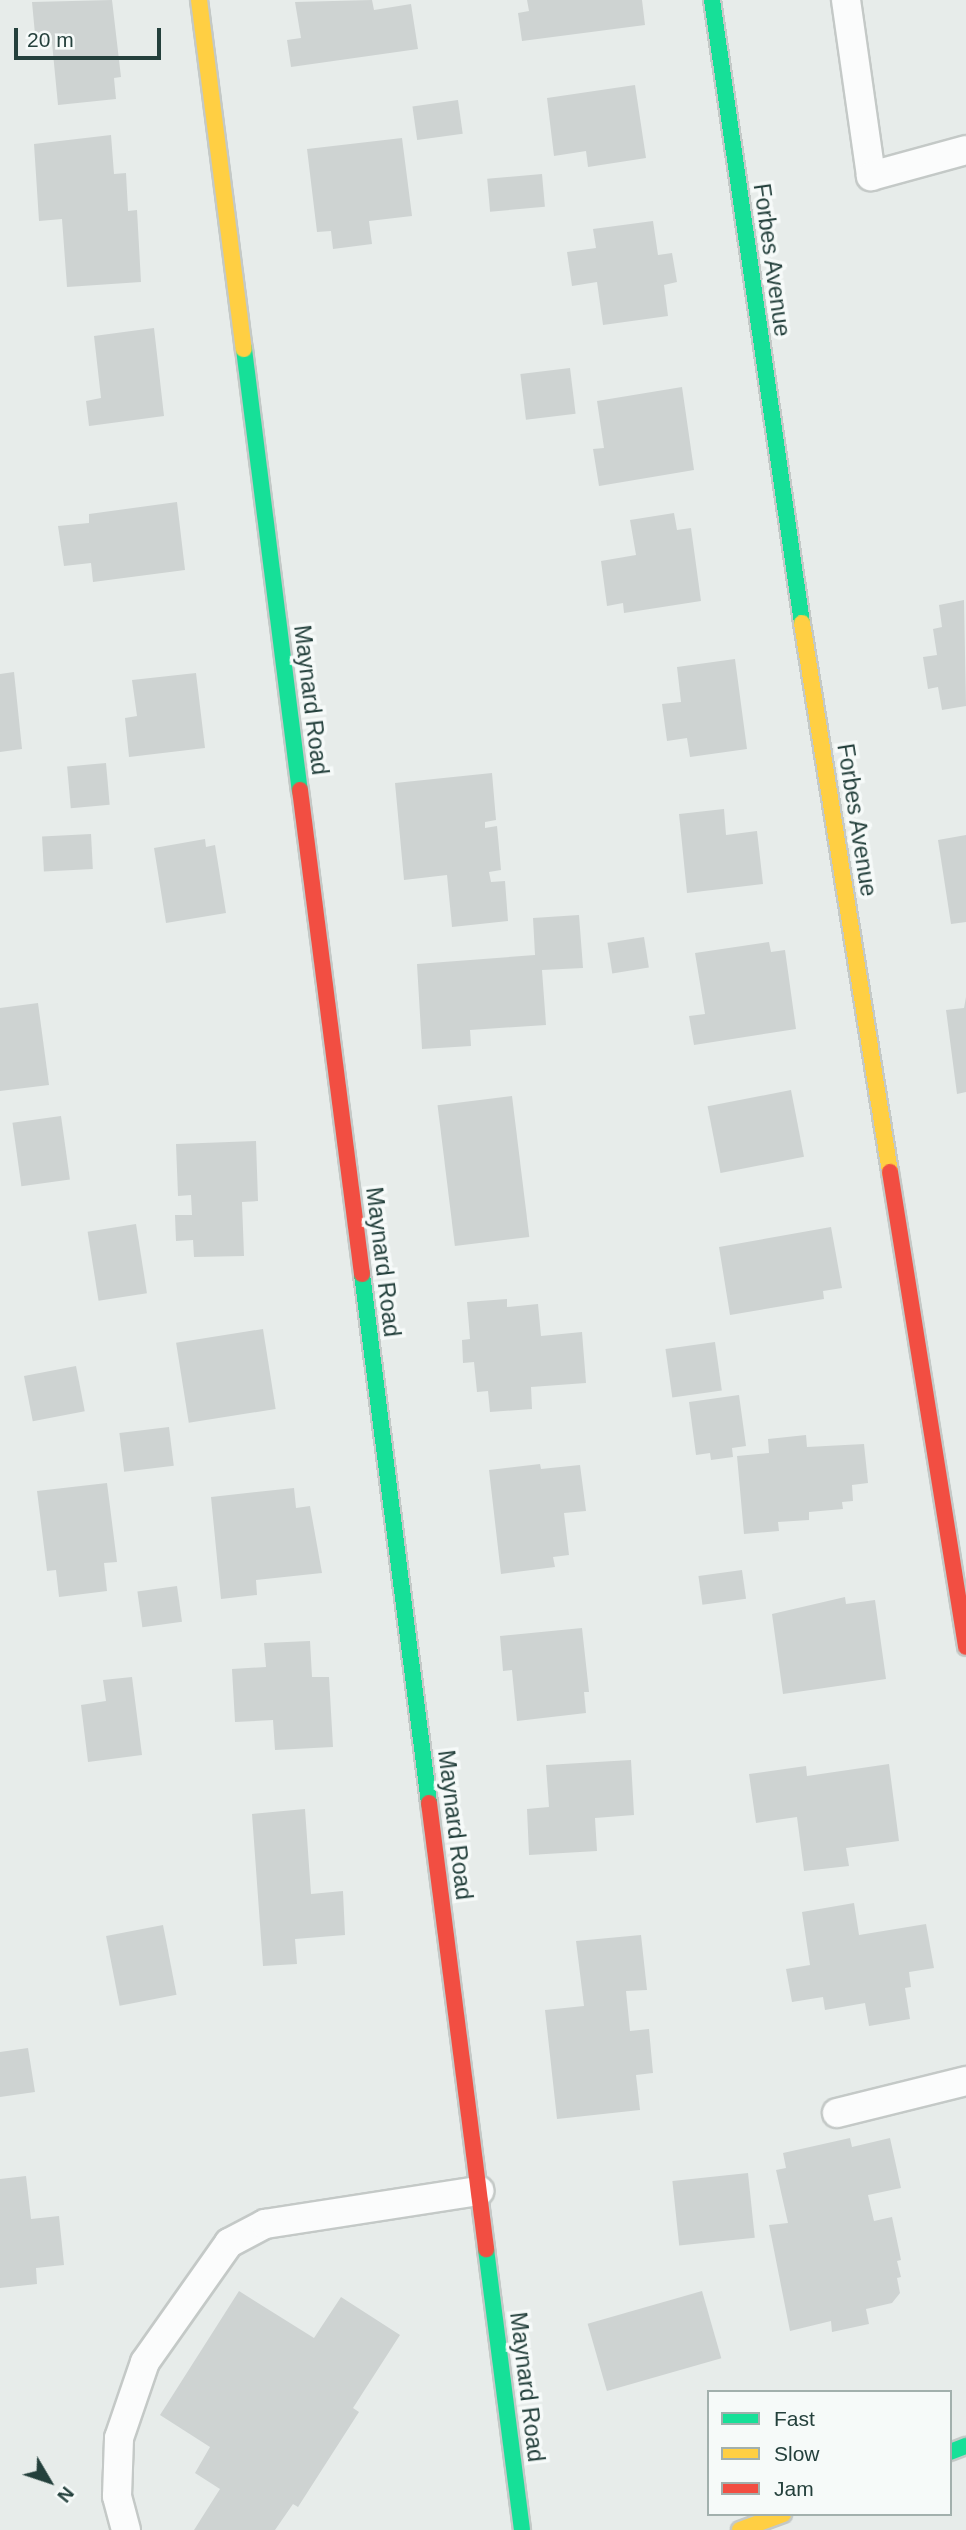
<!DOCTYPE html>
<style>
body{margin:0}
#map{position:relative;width:966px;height:2530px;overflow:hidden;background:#e7ecea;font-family:Arial,sans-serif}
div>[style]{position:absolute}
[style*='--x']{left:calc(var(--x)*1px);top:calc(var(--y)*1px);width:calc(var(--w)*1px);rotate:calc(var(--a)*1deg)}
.building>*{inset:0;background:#ced3d2;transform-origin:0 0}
.roads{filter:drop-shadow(2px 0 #c4c9c7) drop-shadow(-2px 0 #c4c9c7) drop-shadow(0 2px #c4c9c7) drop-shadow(0 -2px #c4c9c7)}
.lane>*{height:28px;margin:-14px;padding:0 14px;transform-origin:14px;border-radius:14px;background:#fbfcfc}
.fast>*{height:16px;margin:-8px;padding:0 8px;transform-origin:8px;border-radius:8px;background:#16e098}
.slow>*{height:16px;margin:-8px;padding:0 8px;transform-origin:8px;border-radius:8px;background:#ffcf43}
.jam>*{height:16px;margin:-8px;padding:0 8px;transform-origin:8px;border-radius:8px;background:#f24e42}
span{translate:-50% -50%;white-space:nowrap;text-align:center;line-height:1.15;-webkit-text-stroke:7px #f6faf9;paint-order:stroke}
.street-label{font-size:23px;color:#24403c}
.legend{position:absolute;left:707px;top:2390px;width:245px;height:126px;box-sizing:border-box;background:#f6faf9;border:2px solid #a2b0ad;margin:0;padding:9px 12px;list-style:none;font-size:21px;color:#24403c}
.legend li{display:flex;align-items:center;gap:14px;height:35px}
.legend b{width:35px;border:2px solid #a2b0ad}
.north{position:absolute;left:14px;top:2446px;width:70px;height:70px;-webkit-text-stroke:5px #f6faf9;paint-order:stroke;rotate:129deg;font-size:19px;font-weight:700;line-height:28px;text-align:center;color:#24403c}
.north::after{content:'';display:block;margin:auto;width:24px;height:32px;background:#24403c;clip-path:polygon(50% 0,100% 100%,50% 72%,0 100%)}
.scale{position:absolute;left:14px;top:28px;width:147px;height:32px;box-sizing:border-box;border:4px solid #24403c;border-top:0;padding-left:9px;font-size:21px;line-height:24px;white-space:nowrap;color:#24403c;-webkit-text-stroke:5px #f6faf9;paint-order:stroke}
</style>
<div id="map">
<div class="building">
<div style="clip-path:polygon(112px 0,121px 77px,114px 78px,116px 99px,58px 105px,52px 43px,36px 45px,32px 2px)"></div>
<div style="clip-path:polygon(372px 0,374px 10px,411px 4px,418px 49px,291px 67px,287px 40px,301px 38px,295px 2px)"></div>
<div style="clip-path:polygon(527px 0,642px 0,645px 25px,522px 41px,518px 13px,529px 11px)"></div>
<div style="clip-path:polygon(635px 85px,646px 158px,588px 167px,586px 151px,554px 156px,547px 98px)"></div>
<div style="left:458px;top:100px;width:34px;height:46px;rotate:82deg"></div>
<div style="clip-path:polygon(111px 135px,114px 174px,126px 173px,128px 211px,137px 210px,141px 282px,67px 287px,62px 219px,39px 221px,34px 144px)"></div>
<div style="clip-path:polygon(402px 138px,412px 216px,369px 221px,372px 244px,333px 249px,331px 231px,317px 232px,307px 149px)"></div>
<div style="left:542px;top:174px;width:33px;height:55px;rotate:85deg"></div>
<div style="clip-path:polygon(653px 221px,658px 255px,672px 253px,677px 282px,664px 285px,668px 316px,603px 325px,597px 282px,572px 286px,567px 252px,596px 248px,593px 229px)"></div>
<div style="clip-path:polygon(154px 328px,164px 416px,89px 426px,86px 401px,101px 398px,94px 336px)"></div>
<div style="left:570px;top:368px;width:46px;height:50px;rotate:83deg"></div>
<div style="clip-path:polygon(682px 387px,694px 470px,599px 486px,593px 449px,604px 448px,597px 401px)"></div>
<div style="clip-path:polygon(177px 502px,185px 570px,93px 582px,91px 563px,64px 566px,58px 526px,89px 523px,89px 514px)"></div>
<div style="clip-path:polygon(674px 513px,677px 530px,691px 528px,701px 601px,624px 613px,623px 603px,607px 606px,601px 561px,636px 555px,630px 520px)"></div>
<div style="clip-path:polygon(964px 600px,966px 706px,942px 710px,938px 687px,928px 689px,923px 657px,937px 655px,933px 629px,942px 627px,939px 605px)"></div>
<div style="clip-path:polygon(735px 659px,747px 749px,690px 757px,687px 738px,667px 741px,662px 704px,681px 702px,677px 667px)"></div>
<div style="clip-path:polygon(14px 672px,22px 749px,0 752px,0 674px)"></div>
<div style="clip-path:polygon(196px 673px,205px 748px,129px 757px,125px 718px,137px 716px,132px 680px)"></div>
<div style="left:106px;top:763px;width:42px;height:39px;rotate:85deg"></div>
<div style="clip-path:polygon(492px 773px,496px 820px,485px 822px,485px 828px,497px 826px,501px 870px,489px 872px,491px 882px,505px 881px,508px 921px,452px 927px,447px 875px,404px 880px,395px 783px)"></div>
<div style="clip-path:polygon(724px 809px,726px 835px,757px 831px,763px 884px,687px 893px,679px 814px)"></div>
<div style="left:91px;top:834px;width:35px;height:49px;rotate:87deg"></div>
<div style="clip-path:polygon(966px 835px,966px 922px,951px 924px,938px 840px)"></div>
<div style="clip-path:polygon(205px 839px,206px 847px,215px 845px,226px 913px,166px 923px,154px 848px)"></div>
<div style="clip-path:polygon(579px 915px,583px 968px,542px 970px,546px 1025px,470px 1030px,471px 1046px,422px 1049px,417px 964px,535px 955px,533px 918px)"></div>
<div style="left:644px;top:937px;width:31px;height:37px;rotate:81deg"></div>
<div style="clip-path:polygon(769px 942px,771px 952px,785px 950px,796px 1029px,694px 1045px,689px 1016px,705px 1014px,695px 953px)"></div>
<div style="clip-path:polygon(966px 997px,966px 1092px,957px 1094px,946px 1010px,964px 1008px)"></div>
<div style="clip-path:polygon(38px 1003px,49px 1085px,0 1091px,0 1008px)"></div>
<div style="left:791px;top:1090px;width:68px;height:85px;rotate:79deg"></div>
<div style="left:512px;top:1096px;width:142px;height:75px;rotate:83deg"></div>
<div style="left:61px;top:1116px;width:64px;height:49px;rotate:82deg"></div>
<div style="clip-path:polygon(256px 1141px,258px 1201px,242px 1202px,244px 1256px,194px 1257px,193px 1240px,176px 1241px,175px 1215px,192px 1215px,191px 1195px,178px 1196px,176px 1144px)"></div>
<div style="left:136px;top:1224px;width:70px;height:49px;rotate:81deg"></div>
<div style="clip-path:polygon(831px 1227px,842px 1288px,823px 1291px,824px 1299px,730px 1315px,719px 1247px)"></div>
<div style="clip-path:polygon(507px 1299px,507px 1307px,538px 1304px,541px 1336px,582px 1332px,586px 1383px,531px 1387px,532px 1409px,490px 1412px,488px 1391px,477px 1392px,474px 1362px,463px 1363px,462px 1340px,470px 1339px,467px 1302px)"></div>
<div style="left:263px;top:1329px;width:81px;height:88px;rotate:81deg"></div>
<div style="left:715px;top:1342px;width:49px;height:50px;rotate:82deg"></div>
<div style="left:76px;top:1366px;width:46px;height:53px;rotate:79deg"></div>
<div style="clip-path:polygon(739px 1395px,746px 1446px,732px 1448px,733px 1457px,711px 1460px,710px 1453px,696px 1455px,689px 1402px)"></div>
<div style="left:169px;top:1427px;width:39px;height:50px;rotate:83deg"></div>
<div style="clip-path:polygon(806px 1435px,807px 1447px,864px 1444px,868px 1483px,852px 1485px,853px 1501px,842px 1502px,843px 1509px,809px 1512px,809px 1520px,778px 1522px,779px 1531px,744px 1534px,737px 1456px,769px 1453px,768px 1439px)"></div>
<div style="clip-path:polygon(540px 1464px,541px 1469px,580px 1465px,586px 1511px,564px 1513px,569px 1555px,553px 1557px,555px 1567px,501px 1574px,489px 1470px)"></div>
<div style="clip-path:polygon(107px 1483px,117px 1562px,104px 1563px,107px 1591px,59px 1597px,56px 1570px,47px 1571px,37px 1491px)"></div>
<div style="clip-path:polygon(294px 1488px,296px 1508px,310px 1506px,322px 1573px,256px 1580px,257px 1595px,221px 1599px,211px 1497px)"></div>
<div style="left:742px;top:1570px;width:29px;height:44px;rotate:82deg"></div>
<div style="left:177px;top:1586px;width:36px;height:40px;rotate:82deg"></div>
<div style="clip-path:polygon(845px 1597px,846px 1604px,875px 1600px,886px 1679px,783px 1694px,772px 1614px)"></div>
<div style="clip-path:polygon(582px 1628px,589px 1692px,584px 1692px,586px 1713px,517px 1721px,512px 1670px,503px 1671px,500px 1636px)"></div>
<div style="clip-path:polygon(310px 1641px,312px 1677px,329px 1677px,333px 1747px,275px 1750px,273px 1720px,235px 1722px,232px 1669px,266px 1667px,264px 1643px)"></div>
<div style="clip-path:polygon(132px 1677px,142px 1755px,88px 1762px,81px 1705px,106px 1701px,103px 1680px)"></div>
<div style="clip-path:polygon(631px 1760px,634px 1815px,595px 1818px,597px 1851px,529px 1855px,527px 1809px,549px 1807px,546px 1765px)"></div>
<div style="clip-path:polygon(889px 1764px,899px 1841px,846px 1848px,849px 1866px,804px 1871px,797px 1817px,756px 1823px,749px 1774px,806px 1766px,807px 1776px)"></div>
<div style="clip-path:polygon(305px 1809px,311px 1894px,343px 1891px,345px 1935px,295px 1939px,297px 1964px,263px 1966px,252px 1814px)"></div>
<div style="clip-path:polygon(854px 1903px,859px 1935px,926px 1924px,934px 1968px,909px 1972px,911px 1987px,905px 1988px,910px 2019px,869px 2026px,865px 2003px,825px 2010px,823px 1997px,792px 2002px,786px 1969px,810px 1965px,802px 1912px)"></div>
<div style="left:163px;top:1925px;width:71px;height:58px;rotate:79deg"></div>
<div style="clip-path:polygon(641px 1935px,647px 1990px,626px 1991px,630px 2031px,649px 2029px,653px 2073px,636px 2075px,640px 2110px,557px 2119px,545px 2010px,584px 2006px,576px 1941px)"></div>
<div style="clip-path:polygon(28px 2048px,35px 2092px,0 2097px,0 2052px)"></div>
<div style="clip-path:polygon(850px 2138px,852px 2147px,890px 2138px,901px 2188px,868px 2195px,874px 2221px,892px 2217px,901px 2260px,897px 2261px,901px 2277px,897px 2278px,900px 2293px,892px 2303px,866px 2309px,869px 2324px,832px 2332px,831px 2321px,790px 2331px,769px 2225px,788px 2223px,776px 2170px,786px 2168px,783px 2153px)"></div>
<div style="left:748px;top:2173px;width:65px;height:76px;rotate:84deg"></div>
<div style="clip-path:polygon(26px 2176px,31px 2219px,59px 2216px,64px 2265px,36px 2268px,37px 2284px,0 2288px,0 2179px)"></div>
<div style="clip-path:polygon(239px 2291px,314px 2338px,341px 2297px,400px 2335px,353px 2408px,359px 2412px,298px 2507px,293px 2504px,275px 2530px,194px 2530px,220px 2489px,195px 2473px,210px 2447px,160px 2415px)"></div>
<div style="left:702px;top:2291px;width:70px;height:119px;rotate:74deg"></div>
</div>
<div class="roads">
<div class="lane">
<div style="--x:846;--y:0;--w:178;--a:81.9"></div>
<div style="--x:871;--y:176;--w:98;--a:-15.3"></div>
<div style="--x:837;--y:2113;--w:133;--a:-13.9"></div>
<div style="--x:126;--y:2530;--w:35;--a:-105"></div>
<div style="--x:117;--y:2496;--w:58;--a:-88"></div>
<div style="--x:119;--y:2438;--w:80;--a:-71.1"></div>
<div style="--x:145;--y:2362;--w:146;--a:-54.8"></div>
<div style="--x:229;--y:2243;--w:41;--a:-27.8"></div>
<div style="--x:265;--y:2224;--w:217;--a:-8.8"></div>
</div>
<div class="fast">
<div style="--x:712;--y:0;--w:629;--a:81.78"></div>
<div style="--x:244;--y:349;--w:445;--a:82.8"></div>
<div style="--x:362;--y:1274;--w:533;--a:82.78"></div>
<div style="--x:486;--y:2249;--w:283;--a:82.7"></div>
<div style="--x:950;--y:2452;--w:17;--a:-21"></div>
</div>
<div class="slow">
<div style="--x:199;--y:0;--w:352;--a:82.7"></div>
<div style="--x:802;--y:623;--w:556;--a:80.89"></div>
<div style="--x:740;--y:2530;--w:46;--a:-20.4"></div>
</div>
<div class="jam">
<div style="--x:300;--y:790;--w:488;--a:82.7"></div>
<div style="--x:890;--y:1172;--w:481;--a:80.9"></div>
<div style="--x:429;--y:1803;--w:450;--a:82.7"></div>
</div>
</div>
<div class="street-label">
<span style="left:772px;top:260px;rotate:82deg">Forbes Avenue</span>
<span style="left:311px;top:700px;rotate:83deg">Maynard Road</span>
<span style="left:857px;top:820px;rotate:81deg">Forbes Avenue</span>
<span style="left:383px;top:1262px;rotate:83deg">Maynard Road</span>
<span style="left:455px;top:1825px;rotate:83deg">Maynard Road</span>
<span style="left:527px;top:2387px;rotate:83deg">Maynard Road</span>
</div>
<ul class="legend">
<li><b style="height:9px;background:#16e098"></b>Fast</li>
<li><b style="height:9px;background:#ffcf43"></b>Slow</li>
<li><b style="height:9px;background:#f24e42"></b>Jam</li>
</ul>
<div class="north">N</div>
<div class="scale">20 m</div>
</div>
